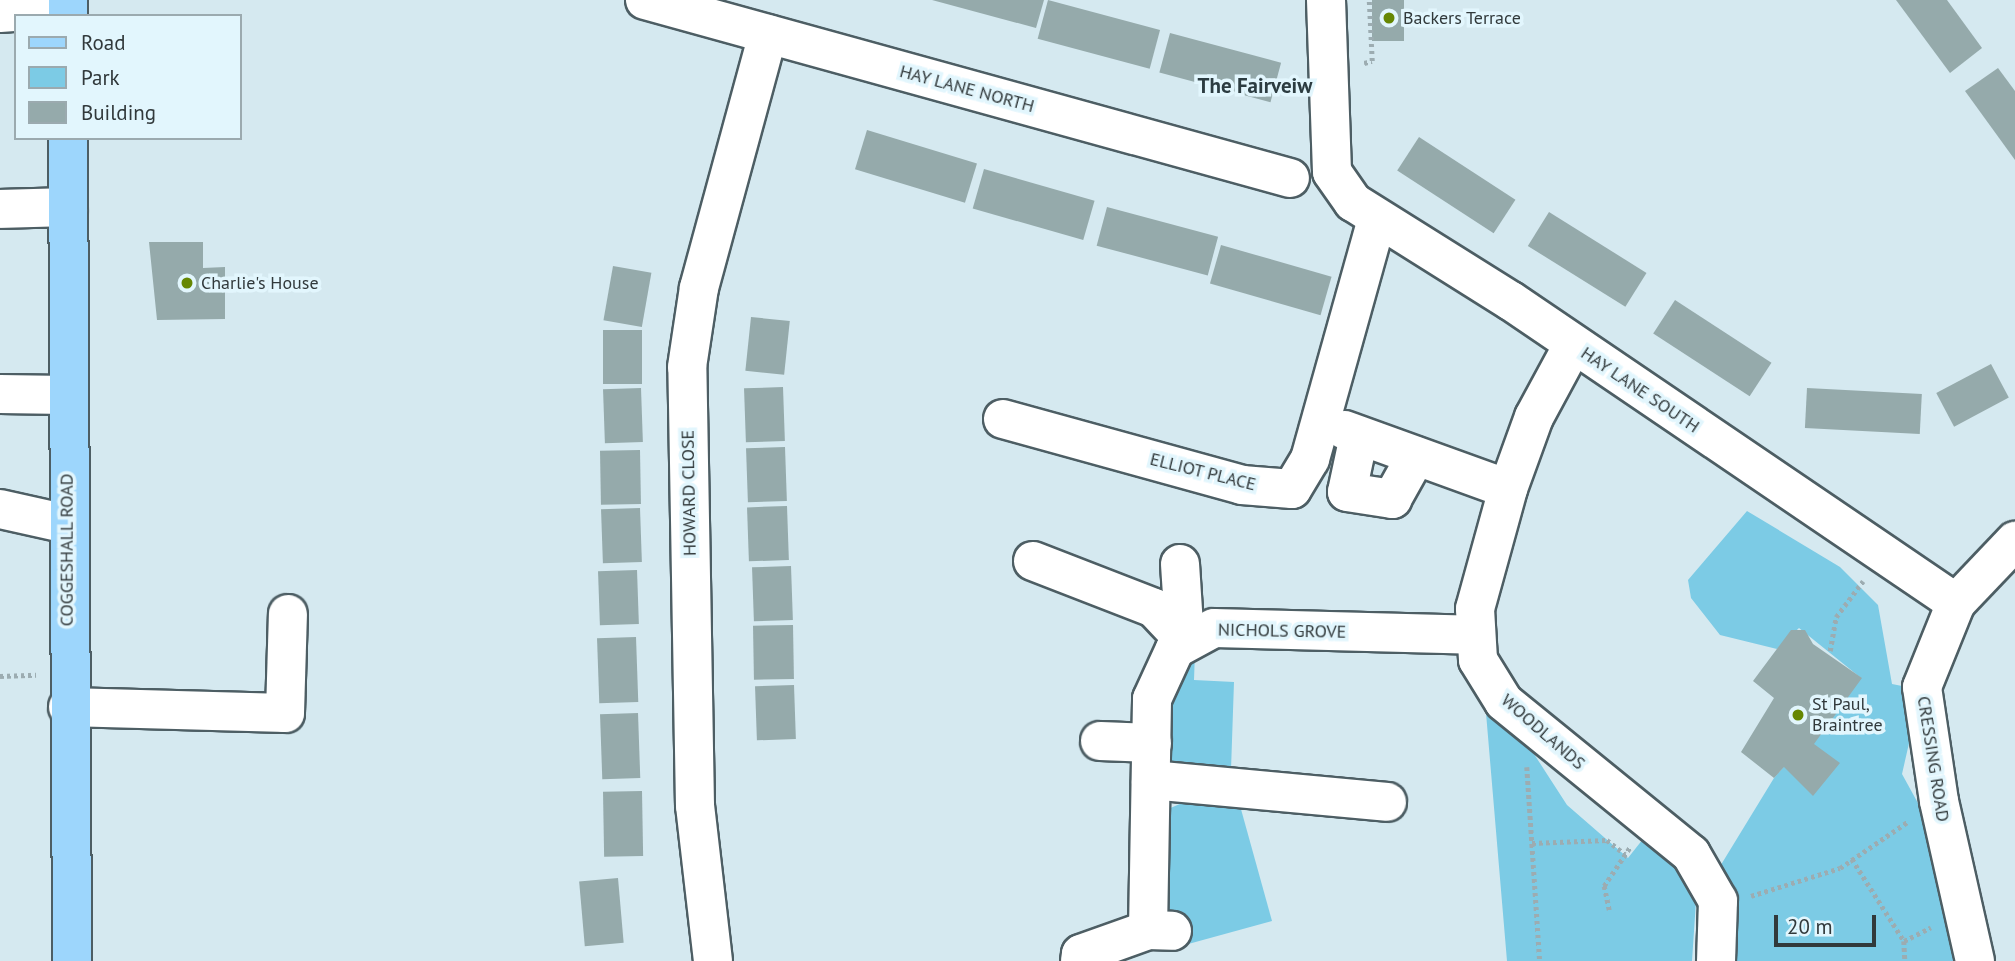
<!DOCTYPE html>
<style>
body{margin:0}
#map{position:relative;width:2015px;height:961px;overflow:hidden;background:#d5e9f0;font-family:"PT Sans",sans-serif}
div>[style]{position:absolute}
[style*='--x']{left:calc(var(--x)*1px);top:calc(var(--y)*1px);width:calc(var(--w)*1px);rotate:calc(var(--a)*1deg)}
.green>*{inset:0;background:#7ccbe5}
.building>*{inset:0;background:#95aaab;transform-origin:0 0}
.path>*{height:4.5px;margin-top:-2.25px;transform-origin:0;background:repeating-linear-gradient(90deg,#9cacb1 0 3.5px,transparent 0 7px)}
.roads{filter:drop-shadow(2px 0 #4d5e64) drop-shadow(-2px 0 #4d5e64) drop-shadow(0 2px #4d5e64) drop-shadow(0 -2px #4d5e64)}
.minor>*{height:38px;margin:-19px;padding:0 19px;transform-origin:19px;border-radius:19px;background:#fff}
.major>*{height:38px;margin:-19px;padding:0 19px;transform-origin:19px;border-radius:19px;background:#9dd6fc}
.dots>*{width:19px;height:19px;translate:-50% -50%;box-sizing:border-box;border:4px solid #e2f6fd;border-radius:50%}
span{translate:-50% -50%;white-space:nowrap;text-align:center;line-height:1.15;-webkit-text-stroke:7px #e2f6fd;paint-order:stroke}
.poi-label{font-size:18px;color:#31393b}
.left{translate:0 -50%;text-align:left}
.street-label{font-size:18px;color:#31393b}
.quarter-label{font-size:21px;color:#2c3c41;font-weight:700}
.legend{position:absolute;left:14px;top:14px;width:228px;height:126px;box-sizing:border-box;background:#e2f6fd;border:2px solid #9baaaf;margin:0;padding:9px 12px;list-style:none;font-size:21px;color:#31393b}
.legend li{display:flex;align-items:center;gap:14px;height:35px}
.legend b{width:35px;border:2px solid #9baaaf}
.scale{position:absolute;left:1774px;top:915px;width:102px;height:32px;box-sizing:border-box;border:4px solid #31393b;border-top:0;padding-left:9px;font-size:21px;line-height:24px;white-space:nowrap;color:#31393b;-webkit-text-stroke:5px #e2f6fd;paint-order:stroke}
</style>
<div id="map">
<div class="green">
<div style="clip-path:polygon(1747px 511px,1840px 567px,1878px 605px,1892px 684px,1912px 688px,1915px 717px,1902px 774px,1919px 805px,1955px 961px,1730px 961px,1738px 901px,1719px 868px,1774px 778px,1861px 678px,1799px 628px,1777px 649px,1720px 635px,1691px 598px,1688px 580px)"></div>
<div style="clip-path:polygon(1195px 652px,1194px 680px,1234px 682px,1231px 770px,1169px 763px,1167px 687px)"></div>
<div style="clip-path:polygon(1486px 713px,1534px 754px,1567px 805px,1628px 858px,1643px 839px,1676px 867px,1696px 901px,1692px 961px,1507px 961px)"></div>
<div style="clip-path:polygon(1187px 801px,1239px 802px,1272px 921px,1181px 946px,1157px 917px,1168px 809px)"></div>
</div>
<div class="building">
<div style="clip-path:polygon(932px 0,1044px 0,1036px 28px)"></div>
<div style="left:1048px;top:0;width:116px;height:40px;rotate:15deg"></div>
<div style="left:1372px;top:0;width:32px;height:41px"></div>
<div style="clip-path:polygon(1896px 0,1947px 0,1982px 48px,1950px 73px)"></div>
<div style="left:1170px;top:33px;width:115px;height:41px;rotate:15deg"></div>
<div style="clip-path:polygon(1998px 68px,2015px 91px,2015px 160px,1965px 91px)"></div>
<div style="left:867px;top:130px;width:115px;height:41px;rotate:17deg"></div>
<div style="left:1419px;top:137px;width:115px;height:40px;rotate:33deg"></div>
<div style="left:984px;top:169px;width:115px;height:41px;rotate:16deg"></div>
<div style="left:1107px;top:207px;width:115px;height:40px;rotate:15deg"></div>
<div style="left:1549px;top:212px;width:115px;height:40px;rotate:32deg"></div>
<div style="clip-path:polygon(149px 242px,203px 242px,203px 268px,225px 267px,225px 319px,157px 320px)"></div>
<div style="left:1221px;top:245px;width:115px;height:40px;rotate:16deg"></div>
<div style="left:613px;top:266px;width:39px;height:55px;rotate:10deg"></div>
<div style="left:1675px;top:300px;width:115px;height:40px;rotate:33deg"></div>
<div style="left:751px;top:317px;width:39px;height:54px;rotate:6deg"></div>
<div style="left:603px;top:330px;width:39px;height:54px"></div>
<div style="left:1991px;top:364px;width:38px;height:62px;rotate:62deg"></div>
<div style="left:783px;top:387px;width:54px;height:39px;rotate:88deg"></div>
<div style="left:641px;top:388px;width:54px;height:38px;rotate:88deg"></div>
<div style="left:1807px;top:388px;width:115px;height:40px;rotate:3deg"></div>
<div style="left:785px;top:447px;width:54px;height:39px;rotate:88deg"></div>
<div style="left:640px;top:450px;width:54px;height:40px;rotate:89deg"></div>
<div style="left:787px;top:506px;width:54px;height:40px;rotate:88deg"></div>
<div style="left:640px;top:508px;width:54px;height:39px;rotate:88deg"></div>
<div style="left:791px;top:566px;width:54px;height:39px;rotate:88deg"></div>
<div style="left:637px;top:570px;width:54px;height:39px;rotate:88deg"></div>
<div style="left:793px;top:625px;width:54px;height:40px;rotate:89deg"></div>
<div style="clip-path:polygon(1791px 630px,1805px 630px,1813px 644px,1862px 678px,1814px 744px,1840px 763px,1813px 796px,1784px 767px,1774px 778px,1741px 752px,1774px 698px,1753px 681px)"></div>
<div style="left:636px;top:637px;width:65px;height:39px;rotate:88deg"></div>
<div style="left:794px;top:685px;width:54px;height:39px;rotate:88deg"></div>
<div style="left:638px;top:713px;width:65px;height:38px;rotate:88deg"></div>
<div style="left:642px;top:791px;width:65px;height:39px;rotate:89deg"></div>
<div style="left:618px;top:878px;width:65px;height:39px;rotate:85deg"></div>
</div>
<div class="path">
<div style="--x:1364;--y:63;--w:8;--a:-14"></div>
<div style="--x:1372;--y:61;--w:61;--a:-92.8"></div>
<div style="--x:1830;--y:651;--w:35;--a:-80"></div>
<div style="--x:1836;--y:617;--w:45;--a:-53.1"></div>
<div style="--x:0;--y:676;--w:36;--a:-2"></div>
<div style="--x:1527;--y:767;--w:194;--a:86.2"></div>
<div style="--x:1532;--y:843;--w:75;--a:-2.3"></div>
<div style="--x:1607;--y:840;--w:23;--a:38"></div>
<div style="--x:1852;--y:859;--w:97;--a:57.6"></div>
<div style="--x:1904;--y:941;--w:30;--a:-27"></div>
<div style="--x:1751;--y:896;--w:93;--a:-17.5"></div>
<div style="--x:1840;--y:868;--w:83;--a:-34.3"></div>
<div style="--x:1609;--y:910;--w:25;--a:-102"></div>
<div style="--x:1604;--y:886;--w:47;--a:-56.3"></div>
<div style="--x:1904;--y:941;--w:20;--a:87"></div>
</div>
<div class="roads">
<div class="minor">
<div style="--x:645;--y:0;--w:669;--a:15.43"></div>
<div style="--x:1326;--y:0;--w:172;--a:88"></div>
<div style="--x:1332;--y:172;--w:37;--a:55"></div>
<div style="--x:1353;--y:202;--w:186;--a:32.1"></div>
<div style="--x:1511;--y:301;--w:538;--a:34.16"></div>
<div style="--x:0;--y:13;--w:68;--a:-4.2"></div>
<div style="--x:0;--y:209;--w:68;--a:-1.7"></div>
<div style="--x:1573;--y:345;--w:82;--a:118.4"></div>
<div style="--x:1534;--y:417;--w:77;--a:109.9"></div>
<div style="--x:1508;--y:489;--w:124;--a:105.4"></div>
<div style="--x:1475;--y:609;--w:51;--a:86.6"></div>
<div style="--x:1478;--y:660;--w:49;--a:58.2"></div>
<div style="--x:1504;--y:702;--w:241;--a:39.1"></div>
<div style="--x:1691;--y:854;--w:54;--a:60.1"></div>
<div style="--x:1718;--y:901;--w:60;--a:91.9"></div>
<div style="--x:0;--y:394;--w:67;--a:0.9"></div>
<div style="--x:1003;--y:419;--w:248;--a:15.4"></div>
<div style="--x:1242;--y:485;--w:50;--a:4.6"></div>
<div style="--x:1292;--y:489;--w:35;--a:-59"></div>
<div style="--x:1310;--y:459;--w:249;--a:-74.4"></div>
<div style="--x:1345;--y:430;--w:173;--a:19.9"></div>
<div style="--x:1359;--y:436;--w:57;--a:102.1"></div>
<div style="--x:1347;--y:492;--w:46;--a:8.8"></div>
<div style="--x:1392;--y:499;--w:49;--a:-60.8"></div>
<div style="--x:0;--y:509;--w:69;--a:12.6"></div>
<div style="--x:1033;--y:561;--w:130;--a:21.2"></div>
<div style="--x:1154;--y:608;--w:45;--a:46.8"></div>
<div style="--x:1180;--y:564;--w:77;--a:86.3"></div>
<div style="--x:68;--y:707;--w:217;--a:1.6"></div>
<div style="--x:285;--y:713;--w:99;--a:-88.3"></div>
<div style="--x:1100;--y:741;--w:52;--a:2.2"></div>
<div style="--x:1151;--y:780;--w:237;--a:5.3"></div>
<div style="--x:1148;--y:930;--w:231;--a:-89"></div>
<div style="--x:1152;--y:699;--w:55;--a:-65.3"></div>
<div style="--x:1175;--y:649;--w:44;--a:-28.3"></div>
<div style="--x:1214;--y:628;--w:259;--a:1.5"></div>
<div style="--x:713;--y:961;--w:156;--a:-96.6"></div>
<div style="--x:695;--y:806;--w:439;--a:-91"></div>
<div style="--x:687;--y:367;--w:80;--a:-81.4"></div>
<div style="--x:699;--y:288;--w:263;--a:-74.8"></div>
<div style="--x:1080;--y:961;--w:7;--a:-82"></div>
<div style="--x:1081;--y:954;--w:71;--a:-19.7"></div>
<div style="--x:1148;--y:930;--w:24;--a:2"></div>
<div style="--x:1975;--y:961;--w:164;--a:-102.7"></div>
<div style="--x:1939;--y:801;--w:115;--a:-98.5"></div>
<div style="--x:1922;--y:687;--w:91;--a:-68"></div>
<div style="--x:1956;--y:603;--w:86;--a:-46.4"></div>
</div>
<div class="major">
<div style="--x:68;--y:16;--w:16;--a:-90"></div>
<div style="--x:68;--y:138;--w:823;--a:89.72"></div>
</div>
</div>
<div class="dots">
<div style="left:1389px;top:18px;background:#668703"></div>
<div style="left:187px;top:283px;background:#668703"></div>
<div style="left:1798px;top:715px;background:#668703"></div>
</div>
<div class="poi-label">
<span class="left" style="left:1403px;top:18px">Backers Terrace</span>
<span class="left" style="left:201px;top:283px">Charlie's House</span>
<span class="left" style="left:1812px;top:715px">St Paul,<br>Braintree</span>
</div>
<div class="street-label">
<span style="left:967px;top:89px;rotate:15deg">HAY LANE NORTH</span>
<span style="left:1640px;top:390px;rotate:34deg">HAY LANE SOUTH</span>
<span style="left:1203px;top:472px;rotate:14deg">ELLIOT PLACE</span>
<span style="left:689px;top:493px;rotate:-91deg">HOWARD CLOSE</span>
<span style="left:67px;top:550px;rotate:-90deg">COGGESHALL ROAD</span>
<span style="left:1282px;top:631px;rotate:1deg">NICHOLS GROVE</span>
<span style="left:1543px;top:732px;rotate:41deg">WOODLANDS</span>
<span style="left:1933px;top:759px;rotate:81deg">CRESSING ROAD</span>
</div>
<div class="quarter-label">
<span style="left:1255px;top:86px">The Fairveiw</span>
</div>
<ul class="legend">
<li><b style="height:9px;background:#9dd6fc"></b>Road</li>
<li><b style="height:19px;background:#7ccbe5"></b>Park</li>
<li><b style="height:19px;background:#95aaab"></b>Building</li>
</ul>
<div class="scale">20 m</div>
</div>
